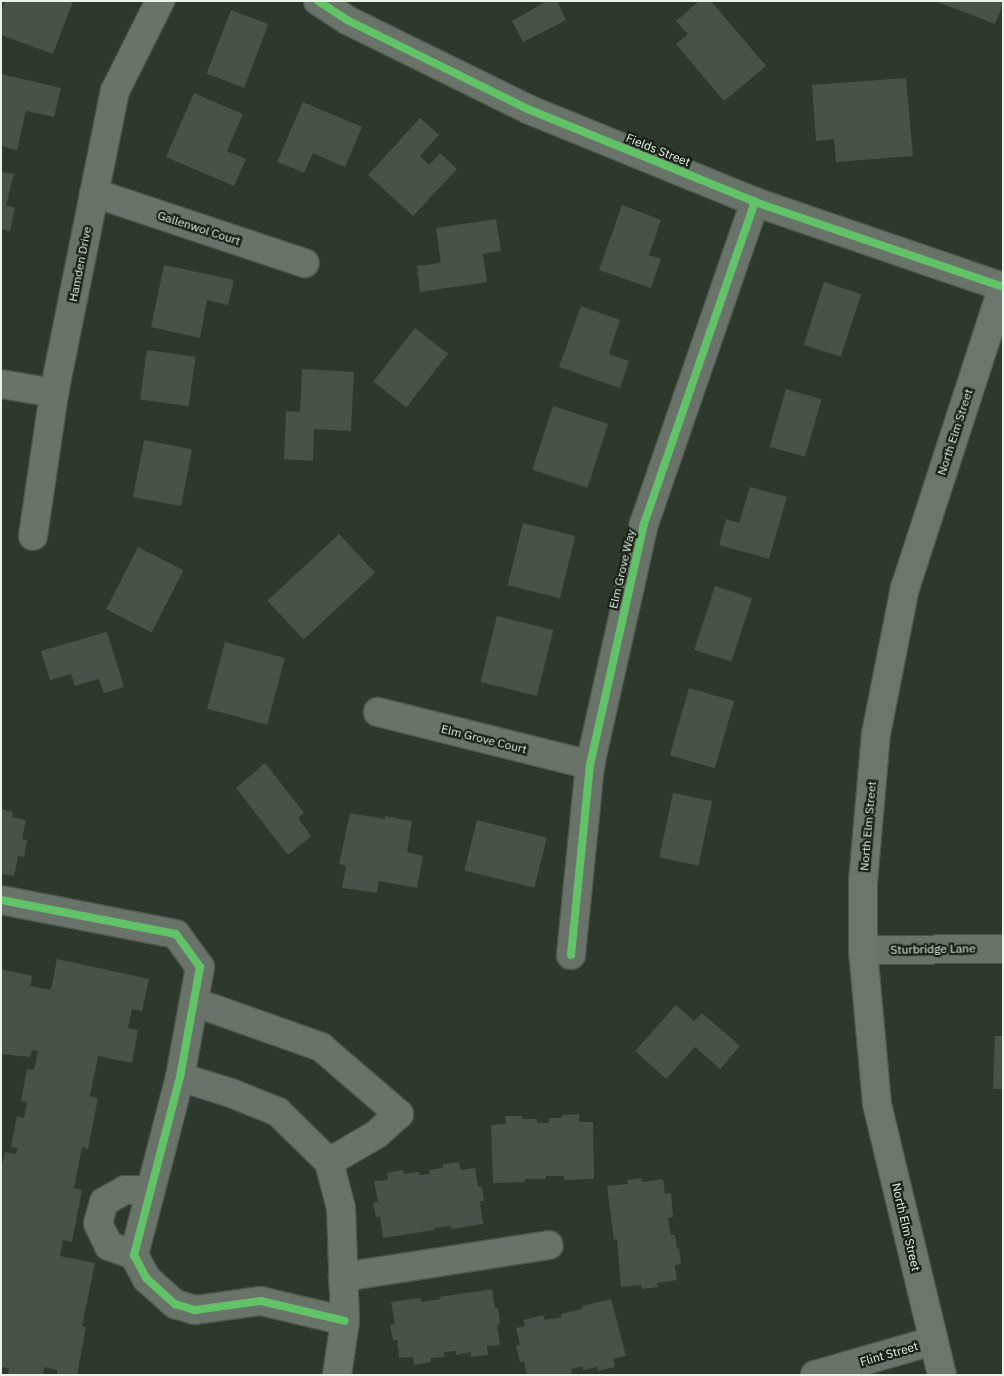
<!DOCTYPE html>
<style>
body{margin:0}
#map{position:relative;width:1004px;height:1376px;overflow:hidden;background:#2e392e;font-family:"IBM Plex Sans",sans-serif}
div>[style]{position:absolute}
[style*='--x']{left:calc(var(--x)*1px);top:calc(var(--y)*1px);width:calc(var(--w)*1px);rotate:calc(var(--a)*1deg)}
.building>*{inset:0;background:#485248;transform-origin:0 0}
.roads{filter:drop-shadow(1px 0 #4d564d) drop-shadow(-1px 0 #4d564d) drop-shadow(0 1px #4d564d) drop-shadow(0 -1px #4d564d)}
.minor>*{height:28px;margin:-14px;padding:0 14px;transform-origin:14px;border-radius:14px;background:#6a736a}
.major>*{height:28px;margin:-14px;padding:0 14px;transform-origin:14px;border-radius:14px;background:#6b776c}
.cycleway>*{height:8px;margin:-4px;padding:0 4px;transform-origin:4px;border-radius:4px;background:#61c268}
span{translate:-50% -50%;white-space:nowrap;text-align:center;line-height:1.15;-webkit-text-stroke:4.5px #192219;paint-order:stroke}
.street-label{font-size:12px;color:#e7f4e7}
.frame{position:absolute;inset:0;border:2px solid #e7f4e7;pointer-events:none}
</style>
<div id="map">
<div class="building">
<div style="clip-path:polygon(5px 1px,73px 1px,53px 54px,1px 35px,1px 12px)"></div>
<div style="clip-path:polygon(547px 1px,557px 1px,566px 20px,523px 42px,512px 21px)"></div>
<div style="clip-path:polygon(699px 1px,711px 1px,766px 66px,724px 101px,676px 44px,688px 34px,676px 21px)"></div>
<div style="clip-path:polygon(935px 1px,1003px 1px,1003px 4px,995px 24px)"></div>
<div style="left:231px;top:10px;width:40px;height:68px;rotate:21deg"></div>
<div style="clip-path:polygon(1px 74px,61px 88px,54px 117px,26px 111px,17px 150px,1px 146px)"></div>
<div style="clip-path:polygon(906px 78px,913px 156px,836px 162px,834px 139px,816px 141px,812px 85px)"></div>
<div style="clip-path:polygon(194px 93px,243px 114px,227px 151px,246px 159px,234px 186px,166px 157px)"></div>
<div style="clip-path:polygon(303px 102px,362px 127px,345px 167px,313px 153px,304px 173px,277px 162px)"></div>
<div style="clip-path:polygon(420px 118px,439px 135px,420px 156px,429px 165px,440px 153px,457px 169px,413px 216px,368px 175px)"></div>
<div style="clip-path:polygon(1px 172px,14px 174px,6px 205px,15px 208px,10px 231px,1px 229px)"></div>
<div style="clip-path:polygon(622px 205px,661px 220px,649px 255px,661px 259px,651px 288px,599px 270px)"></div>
<div style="clip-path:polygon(496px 219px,501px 251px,483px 254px,487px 282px,420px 292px,417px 266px,441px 263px,436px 228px)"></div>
<div style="clip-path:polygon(164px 265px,234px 280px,228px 305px,207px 300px,200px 338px,151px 327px)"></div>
<div style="left:824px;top:282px;width:39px;height:66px;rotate:18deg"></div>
<div style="clip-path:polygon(581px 306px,620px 320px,609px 354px,629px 361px,620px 388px,559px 367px)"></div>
<div style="left:415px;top:328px;width:42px;height:68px;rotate:38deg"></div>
<div style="left:147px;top:350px;width:49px;height:50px;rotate:8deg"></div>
<div style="clip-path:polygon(302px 369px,354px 372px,351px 431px,314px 429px,313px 461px,284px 459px,286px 411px,300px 412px)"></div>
<div style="left:786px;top:389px;width:37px;height:60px;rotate:16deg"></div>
<div style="left:553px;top:406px;width:58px;height:67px;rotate:18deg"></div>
<div style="left:144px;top:440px;width:49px;height:58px;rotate:11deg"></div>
<div style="clip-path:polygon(750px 487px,787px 497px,769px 559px,719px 545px,726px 519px,739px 523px)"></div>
<div style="left:523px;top:523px;width:54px;height:64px;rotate:14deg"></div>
<div style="left:339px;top:534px;width:53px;height:98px;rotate:47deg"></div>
<div style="left:138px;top:547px;width:51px;height:70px;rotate:27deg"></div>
<div style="left:715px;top:586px;width:39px;height:67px;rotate:18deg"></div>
<div style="left:497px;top:616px;width:58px;height:68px;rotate:14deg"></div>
<div style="clip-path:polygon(107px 632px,124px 687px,104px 693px,99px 679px,75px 686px,71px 674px,50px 680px,41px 651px)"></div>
<div style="left:225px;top:642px;width:62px;height:69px;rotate:15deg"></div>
<div style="left:689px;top:688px;width:47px;height:70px;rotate:16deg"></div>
<div style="clip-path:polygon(265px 763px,304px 813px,298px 818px,311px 836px,288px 855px,236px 788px)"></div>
<div style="left:673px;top:793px;width:40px;height:66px;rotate:12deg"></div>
<div style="clip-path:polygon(1px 809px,13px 812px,12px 817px,26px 820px,22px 839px,27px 840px,24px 857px,18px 856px,14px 876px,1px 874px)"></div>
<div style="clip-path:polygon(350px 813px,385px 819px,385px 816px,412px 821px,407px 852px,423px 856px,417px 888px,379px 881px,377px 893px,342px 888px,346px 866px,339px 864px)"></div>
<div style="left:477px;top:820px;width:72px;height:52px;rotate:14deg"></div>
<div style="clip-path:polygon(57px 959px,149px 979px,142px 1011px,132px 1009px,128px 1028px,138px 1030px,132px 1063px,98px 1056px,90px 1096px,98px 1098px,88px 1149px,82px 1147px,74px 1188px,82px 1190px,72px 1242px,63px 1240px,60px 1256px,95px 1263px,82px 1326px,86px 1327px,77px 1375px,57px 1375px,57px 1370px,44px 1367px,43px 1375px,8px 1375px,9px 1368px,1px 1367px,1px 1170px,5px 1152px,16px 1154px,18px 1148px,11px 1147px,17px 1116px,24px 1118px,27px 1102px,21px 1101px,27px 1069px,34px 1070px,38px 1051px,32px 1050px,30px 1057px,1px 1054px,1px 969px,32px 976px,30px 986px,51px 990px)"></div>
<div style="clip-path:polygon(676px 1005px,694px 1021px,702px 1013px,740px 1046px,720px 1069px,695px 1047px,666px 1079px,635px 1051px)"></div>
<div style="clip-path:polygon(995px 1036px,1003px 1036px,1003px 1089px,993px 1089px)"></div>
<div style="clip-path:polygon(579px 1114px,579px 1122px,593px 1122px,594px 1179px,564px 1180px,564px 1176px,546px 1176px,546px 1179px,525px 1179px,525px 1182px,493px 1183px,491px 1125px,506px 1124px,505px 1116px,522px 1116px,522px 1119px,537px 1119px,537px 1123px,549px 1123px,549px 1118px,562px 1118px,562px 1115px)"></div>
<div style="clip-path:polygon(459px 1162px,461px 1170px,475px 1168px,478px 1187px,482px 1187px,484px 1201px,480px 1201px,483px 1224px,451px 1229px,451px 1226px,434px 1228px,434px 1230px,383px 1238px,380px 1217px,376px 1217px,373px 1203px,378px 1202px,374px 1181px,388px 1180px,387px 1173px,403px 1170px,404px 1174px,419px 1172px,419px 1175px,430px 1174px,429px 1170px,443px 1168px,443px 1164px)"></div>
<div style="clip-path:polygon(642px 1178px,642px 1182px,663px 1179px,665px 1194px,671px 1193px,673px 1217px,668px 1218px,671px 1235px,675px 1235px,677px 1249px,679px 1248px,681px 1264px,675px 1265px,677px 1280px,657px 1283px,658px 1287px,642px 1289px,641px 1285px,621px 1287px,617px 1239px,614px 1240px,607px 1186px,628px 1184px,627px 1180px)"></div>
<div style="clip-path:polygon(492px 1289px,495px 1308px,498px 1308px,500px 1324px,497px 1325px,500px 1345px,487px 1346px,488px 1355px,471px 1357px,471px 1352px,456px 1355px,456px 1351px,444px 1352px,444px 1357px,431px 1358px,431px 1362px,414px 1365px,413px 1357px,399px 1358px,397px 1340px,393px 1340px,390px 1325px,395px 1324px,391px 1302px,421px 1298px,422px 1302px,440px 1299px,439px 1297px)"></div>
<div style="clip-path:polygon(611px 1299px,626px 1356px,613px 1359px,615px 1367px,598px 1371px,597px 1367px,583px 1370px,583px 1366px,571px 1369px,572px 1373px,565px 1375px,527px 1375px,524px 1361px,520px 1362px,516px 1346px,520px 1345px,516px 1328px,525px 1326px,523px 1320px,543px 1315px,545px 1320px,562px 1317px,561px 1314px,582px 1309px,582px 1306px)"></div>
</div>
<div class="roads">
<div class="minor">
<div style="--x:318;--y:1;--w:35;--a:33"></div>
<div style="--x:347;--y:20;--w:204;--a:26.2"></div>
<div style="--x:530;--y:110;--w:243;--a:22.2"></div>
<div style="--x:755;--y:202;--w:262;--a:18.9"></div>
<div style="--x:94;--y:193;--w:222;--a:18.4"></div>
<div style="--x:1;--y:384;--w:54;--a:9.6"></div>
<div style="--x:33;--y:536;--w:145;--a:-81.6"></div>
<div style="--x:54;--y:393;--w:308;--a:-78.6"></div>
<div style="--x:115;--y:91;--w:101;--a:-63.4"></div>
<div style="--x:378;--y:712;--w:219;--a:14"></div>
<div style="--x:1;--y:900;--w:178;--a:11"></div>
<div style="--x:176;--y:934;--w:41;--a:54"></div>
<div style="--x:200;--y:967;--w:112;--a:100.3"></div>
<div style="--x:180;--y:1077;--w:184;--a:104.5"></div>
<div style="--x:134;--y:1255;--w:27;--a:62"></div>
<div style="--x:147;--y:1279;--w:38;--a:42"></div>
<div style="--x:175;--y:1304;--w:21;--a:17"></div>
<div style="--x:195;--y:1310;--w:67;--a:-7.8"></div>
<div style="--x:261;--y:1301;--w:86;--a:13.4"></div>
<div style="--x:863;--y:950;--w:140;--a:-0.4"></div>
<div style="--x:571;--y:955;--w:191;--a:-84.3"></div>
<div style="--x:590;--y:765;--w:247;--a:-77.4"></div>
<div style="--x:644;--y:524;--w:341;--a:-71"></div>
<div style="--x:194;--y:1002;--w:135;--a:19.5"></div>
<div style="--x:321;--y:1047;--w:103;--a:40.7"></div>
<div style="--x:399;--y:1114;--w:30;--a:138"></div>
<div style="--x:377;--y:1134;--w:56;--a:149.7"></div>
<div style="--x:180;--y:1077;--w:53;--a:17.4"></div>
<div style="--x:231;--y:1093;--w:51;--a:22"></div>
<div style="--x:278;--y:1112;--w:71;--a:44.4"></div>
<div style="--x:329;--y:1162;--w:48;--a:75.4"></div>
<div style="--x:341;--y:1208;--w:113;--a:88"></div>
<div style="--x:345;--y:1321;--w:55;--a:98.4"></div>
<div style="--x:134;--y:1255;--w:27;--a:-160"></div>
<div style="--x:109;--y:1246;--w:25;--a:-116"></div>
<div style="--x:98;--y:1223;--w:22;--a:-74"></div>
<div style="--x:104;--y:1202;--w:24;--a:-30"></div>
<div style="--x:125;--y:1190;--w:26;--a:0"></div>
<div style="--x:343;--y:1277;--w:208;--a:-8.8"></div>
<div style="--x:815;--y:1375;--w:123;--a:-16.1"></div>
</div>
<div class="major">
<div style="--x:942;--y:1375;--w:279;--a:-103.5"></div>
<div style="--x:877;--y:1104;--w:155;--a:-95.2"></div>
<div style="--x:863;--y:950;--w:68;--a:-90"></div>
<div style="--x:863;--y:882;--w:149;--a:-85"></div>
<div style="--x:876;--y:734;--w:149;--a:-78.8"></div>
<div style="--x:905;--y:588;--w:317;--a:-72"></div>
</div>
</div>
<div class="cycleway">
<div style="--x:318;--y:1;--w:35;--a:33"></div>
<div style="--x:347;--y:20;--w:204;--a:26.2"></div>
<div style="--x:530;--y:110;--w:243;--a:22.2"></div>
<div style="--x:755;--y:202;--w:262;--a:18.9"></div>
<div style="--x:1;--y:900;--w:178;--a:11"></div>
<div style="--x:176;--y:934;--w:41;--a:54"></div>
<div style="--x:200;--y:967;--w:112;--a:100.3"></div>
<div style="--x:180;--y:1077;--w:184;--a:104.5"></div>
<div style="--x:134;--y:1255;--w:27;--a:62"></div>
<div style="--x:147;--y:1279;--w:38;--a:42"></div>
<div style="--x:175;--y:1304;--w:21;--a:17"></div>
<div style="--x:195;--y:1310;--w:67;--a:-7.8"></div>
<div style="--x:261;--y:1301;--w:86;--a:13.4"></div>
<div style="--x:571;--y:955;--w:191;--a:-84.3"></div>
<div style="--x:590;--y:765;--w:247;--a:-77.4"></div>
<div style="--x:644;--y:524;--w:341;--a:-71"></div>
</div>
<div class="street-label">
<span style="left:658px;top:150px;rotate:22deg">Fields Street</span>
<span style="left:199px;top:228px;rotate:18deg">Gallenwol Court</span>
<span style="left:80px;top:264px;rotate:-79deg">Hamden Drive</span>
<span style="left:955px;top:432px;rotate:-72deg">North Elm Street</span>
<span style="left:622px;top:569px;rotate:-77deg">Elm Grove Way</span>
<span style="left:484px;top:739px;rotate:14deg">Elm Grove Court</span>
<span style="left:868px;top:826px;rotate:-85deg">North Elm Street</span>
<span style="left:933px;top:949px;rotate:-1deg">Sturbridge Lane</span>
<span style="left:906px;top:1227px;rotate:77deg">North Elm Street</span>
<span style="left:889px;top:1354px;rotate:-16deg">Flint Street</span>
</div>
<div class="frame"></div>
</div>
